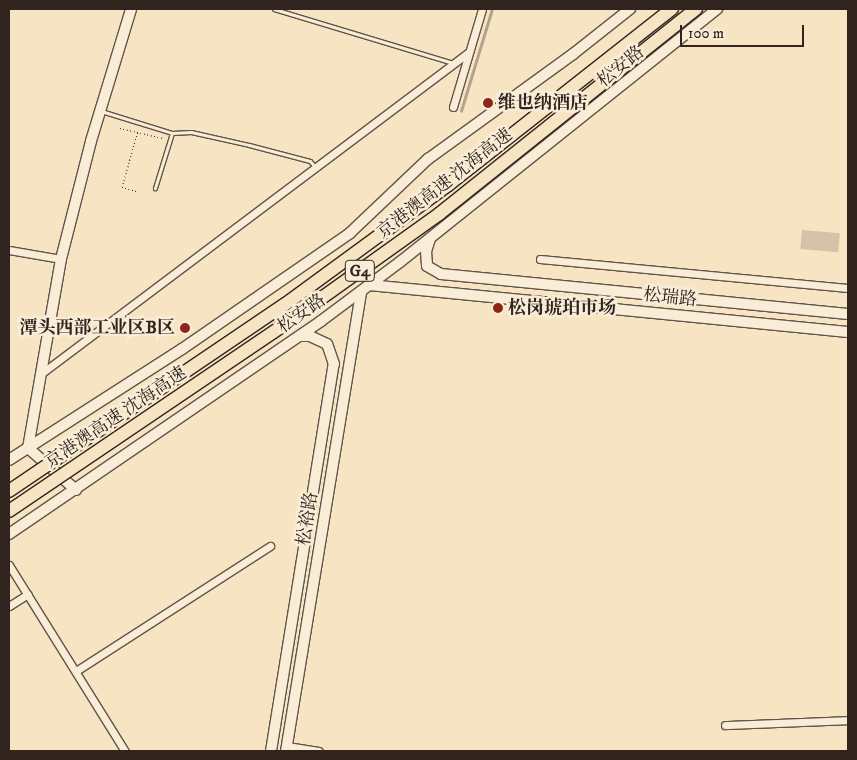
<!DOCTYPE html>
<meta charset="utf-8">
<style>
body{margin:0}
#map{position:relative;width:857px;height:760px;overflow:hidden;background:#f6e4c3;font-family:"IM FELL DW Pica","Noto Serif SC",serif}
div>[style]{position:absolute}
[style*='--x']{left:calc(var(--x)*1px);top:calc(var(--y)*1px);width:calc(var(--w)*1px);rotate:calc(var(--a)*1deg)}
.green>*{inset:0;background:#d5c3a7;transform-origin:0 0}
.stream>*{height:2.5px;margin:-1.25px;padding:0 1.25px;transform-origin:1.25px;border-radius:1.25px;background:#b3a38b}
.path>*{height:1px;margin-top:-0.5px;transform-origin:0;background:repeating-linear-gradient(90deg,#31241e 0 1px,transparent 0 3.5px)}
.roads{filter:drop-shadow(1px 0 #625447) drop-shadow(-1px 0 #625447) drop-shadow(0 1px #625447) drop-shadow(0 -1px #625447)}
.lane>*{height:3px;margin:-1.5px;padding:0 1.5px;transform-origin:1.5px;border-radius:1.5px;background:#f9edd8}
.street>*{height:7px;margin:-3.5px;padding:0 3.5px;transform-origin:3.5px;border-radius:3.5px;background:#f9edd8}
.secondary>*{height:10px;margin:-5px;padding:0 5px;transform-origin:5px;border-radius:5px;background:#f9edd8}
.bridges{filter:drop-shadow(1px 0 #31241e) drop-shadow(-1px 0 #31241e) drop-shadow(0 1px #31241e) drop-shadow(0 -1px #31241e)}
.highway-bridge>*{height:12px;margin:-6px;padding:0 6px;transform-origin:6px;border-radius:6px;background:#f6e4c3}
.dots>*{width:14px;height:14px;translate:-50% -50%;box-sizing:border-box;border:2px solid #f9edd8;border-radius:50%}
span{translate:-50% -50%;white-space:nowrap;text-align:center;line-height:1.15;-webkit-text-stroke:5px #f9edd8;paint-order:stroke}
.shield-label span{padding:1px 4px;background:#f9edd8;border:1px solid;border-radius:4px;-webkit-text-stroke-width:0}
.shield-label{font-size:16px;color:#31241e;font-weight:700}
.street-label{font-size:18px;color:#31241e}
.poi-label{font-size:18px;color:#31241e;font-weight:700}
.left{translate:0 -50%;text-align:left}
.right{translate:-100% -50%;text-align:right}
.frame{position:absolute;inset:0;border:10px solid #31241e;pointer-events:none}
.scale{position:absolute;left:680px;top:25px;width:124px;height:22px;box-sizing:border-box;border:2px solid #31241e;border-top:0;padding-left:6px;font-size:15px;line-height:18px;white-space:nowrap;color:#31241e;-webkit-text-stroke:4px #f9edd8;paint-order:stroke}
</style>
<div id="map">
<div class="green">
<div style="left:802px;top:230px;width:38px;height:19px;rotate:5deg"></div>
</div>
<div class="stream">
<div style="--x:461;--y:111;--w:107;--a:-73.1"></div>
</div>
<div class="path">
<div style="--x:120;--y:128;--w:44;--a:13.1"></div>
<div style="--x:136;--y:191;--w:15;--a:-164"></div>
<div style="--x:122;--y:187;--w:58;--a:-74.1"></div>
</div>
<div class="roads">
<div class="lane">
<div style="--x:274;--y:9;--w:187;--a:16.8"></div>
<div style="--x:101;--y:111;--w:74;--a:17.2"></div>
<div style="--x:172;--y:133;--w:58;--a:107.2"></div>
<div style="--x:172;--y:133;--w:19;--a:-3"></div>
<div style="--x:191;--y:132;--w:59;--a:12.6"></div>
<div style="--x:249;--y:145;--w:63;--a:14.7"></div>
<div style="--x:310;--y:161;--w:8;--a:50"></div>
</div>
<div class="street">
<div style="--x:453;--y:107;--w:102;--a:-73.5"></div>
<div style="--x:9;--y:250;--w:53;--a:9.8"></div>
<div style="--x:540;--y:259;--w:309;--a:5.4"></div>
<div style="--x:42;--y:373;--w:534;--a:-36.93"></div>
<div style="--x:9;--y:565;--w:219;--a:58.1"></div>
<div style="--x:9;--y:606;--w:22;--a:-32"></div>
<div style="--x:76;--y:671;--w:231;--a:-32.8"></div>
<div style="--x:725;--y:725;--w:123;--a:-2.3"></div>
<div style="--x:287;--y:746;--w:32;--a:9"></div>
</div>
<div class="secondary">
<div style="--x:430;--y:239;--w:13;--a:108"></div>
<div style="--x:426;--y:251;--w:15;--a:86"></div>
<div style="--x:427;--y:266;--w:16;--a:30"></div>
<div style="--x:441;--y:274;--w:409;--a:5.6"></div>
<div style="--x:369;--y:285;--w:481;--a:5.6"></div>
<div style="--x:9;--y:460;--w:206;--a:-32.7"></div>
<div style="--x:182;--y:349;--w:204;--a:-34.6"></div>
<div style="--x:350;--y:233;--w:108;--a:-43.5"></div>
<div style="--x:428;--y:159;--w:179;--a:-35.9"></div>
<div style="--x:573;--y:54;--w:73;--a:-38.3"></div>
<div style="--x:76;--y:490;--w:64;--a:-138.8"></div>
<div style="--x:28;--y:448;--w:192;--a:-80.1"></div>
<div style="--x:61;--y:259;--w:122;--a:-75.7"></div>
<div style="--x:91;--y:141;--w:138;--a:-73.1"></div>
<div style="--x:9;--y:534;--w:378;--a:-34.3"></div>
<div style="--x:321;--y:321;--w:99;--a:-36.8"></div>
<div style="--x:400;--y:262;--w:406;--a:-38.6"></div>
<div style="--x:271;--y:751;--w:392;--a:-80.8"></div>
<div style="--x:334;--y:364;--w:21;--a:-109"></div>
<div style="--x:327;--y:344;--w:19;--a:-155"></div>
<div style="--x:310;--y:336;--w:10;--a:180"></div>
<div style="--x:286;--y:751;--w:466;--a:-80.7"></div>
</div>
</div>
<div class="bridges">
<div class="highway-bridge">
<div style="--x:9;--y:491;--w:332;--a:-34.1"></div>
<div style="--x:284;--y:305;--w:203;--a:-36.2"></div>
<div style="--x:448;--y:185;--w:285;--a:-38.2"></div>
<div style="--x:9;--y:511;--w:341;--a:-34.1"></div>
<div style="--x:291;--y:320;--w:182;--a:-35.6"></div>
<div style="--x:439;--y:214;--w:329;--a:-38.6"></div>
</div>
</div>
<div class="dots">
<div style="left:488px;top:103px;background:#8f2418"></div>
<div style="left:498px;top:308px;background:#8f2418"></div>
<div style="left:185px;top:328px;background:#8f2418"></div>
</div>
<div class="shield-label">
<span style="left:360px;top:271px">G4</span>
</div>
<div class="street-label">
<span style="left:621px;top:67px;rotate:-39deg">松安路</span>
<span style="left:445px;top:184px;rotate:-38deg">京港澳高速 沈海高速</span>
<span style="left:670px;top:298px;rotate:6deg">松瑞路</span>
<span style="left:302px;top:314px;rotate:-35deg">松安路</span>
<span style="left:116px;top:418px;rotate:-34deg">京港澳高速 沈海高速</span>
<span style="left:308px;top:519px;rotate:-81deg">松裕路</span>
</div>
<div class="poi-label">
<span class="left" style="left:498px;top:103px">维也纳酒店</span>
<span class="left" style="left:508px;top:308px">松岗琥珀市场</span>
<span class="right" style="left:175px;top:328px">潭头西部工业区B区</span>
</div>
<div class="frame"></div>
<div class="scale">100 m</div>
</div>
